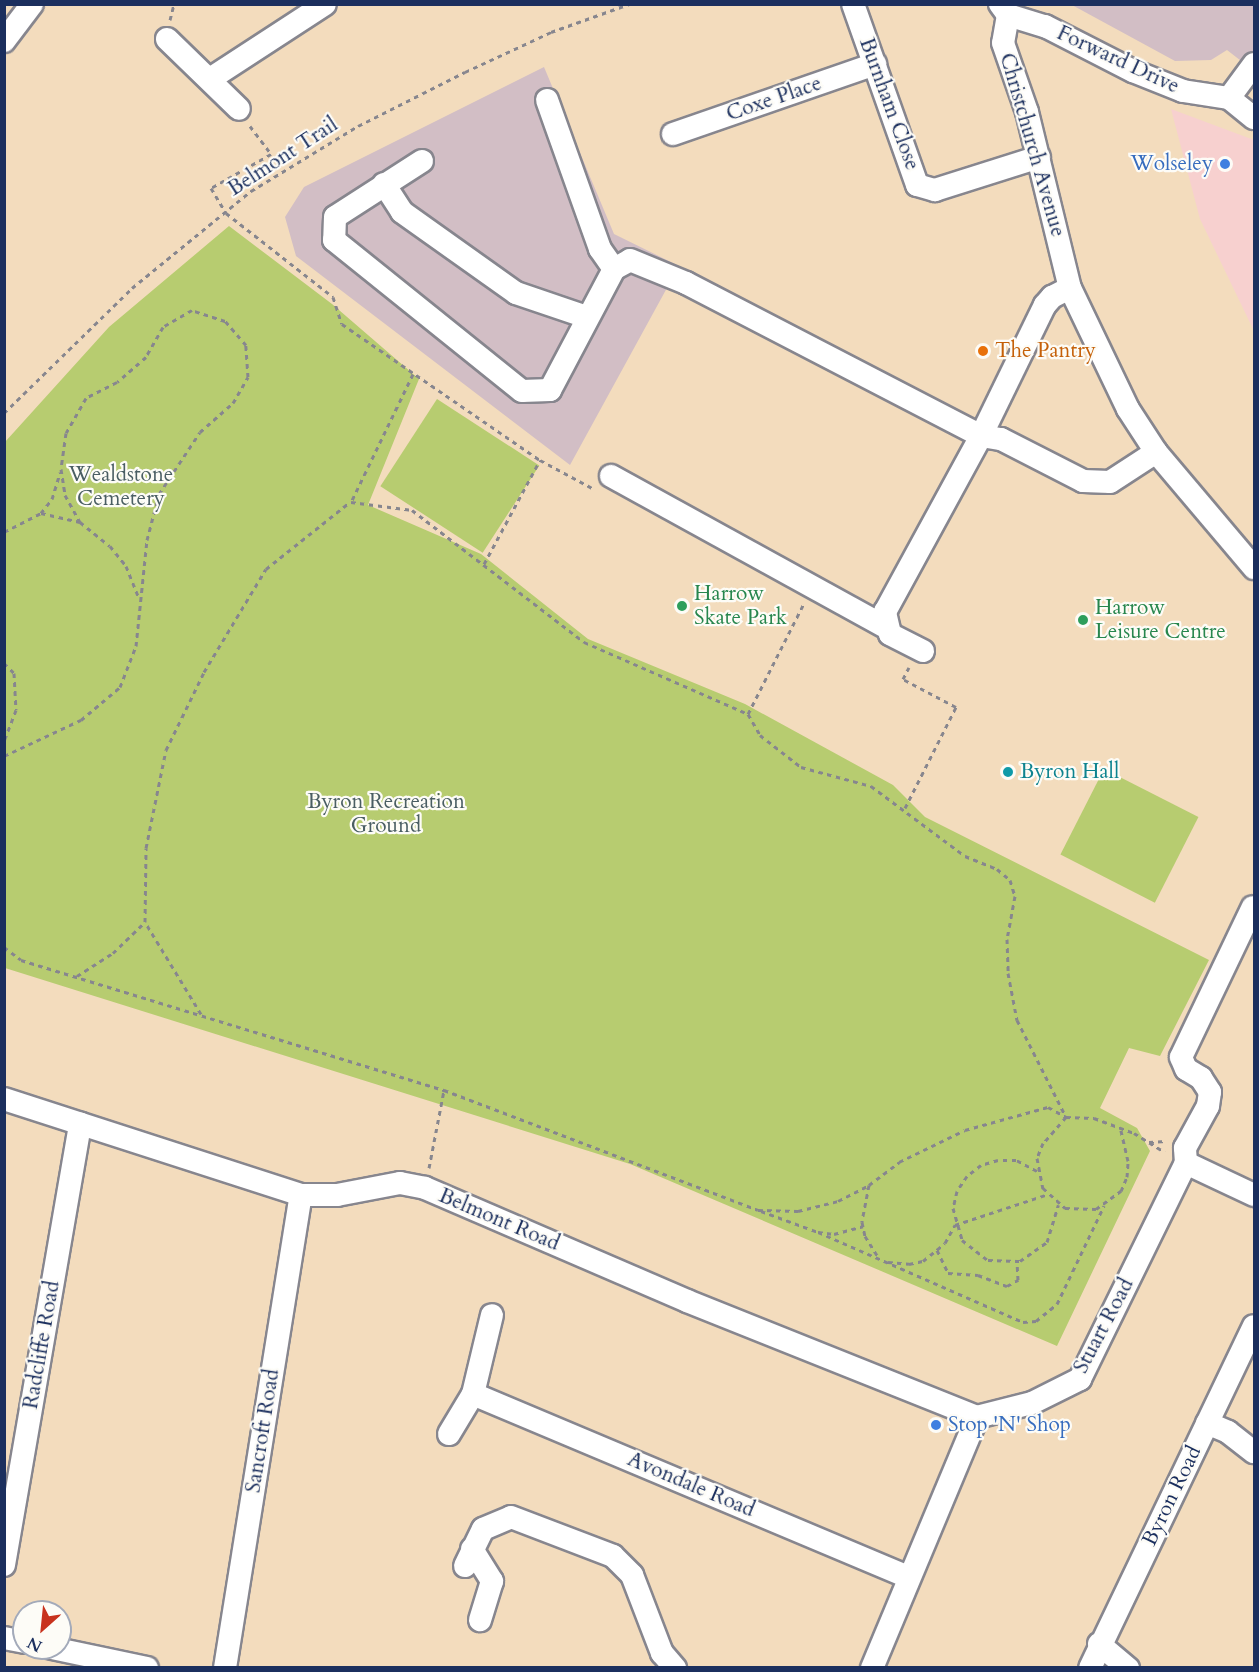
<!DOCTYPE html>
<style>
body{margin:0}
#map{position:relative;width:1259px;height:1672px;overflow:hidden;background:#f3dcbd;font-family:Cardo,serif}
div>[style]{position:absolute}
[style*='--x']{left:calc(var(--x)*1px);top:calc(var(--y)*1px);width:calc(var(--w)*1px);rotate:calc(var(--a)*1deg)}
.built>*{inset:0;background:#f7d0cf}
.industrial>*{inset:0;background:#d2bec5}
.green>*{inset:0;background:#b7cc70;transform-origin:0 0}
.path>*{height:3px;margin-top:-1.5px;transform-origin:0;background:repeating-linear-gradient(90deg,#87868e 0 4.5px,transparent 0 9px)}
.roads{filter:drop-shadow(2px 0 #87868e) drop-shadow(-2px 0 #87868e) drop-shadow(0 2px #87868e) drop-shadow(0 -2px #87868e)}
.minor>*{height:22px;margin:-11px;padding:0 11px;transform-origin:11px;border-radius:11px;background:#fff}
.dots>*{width:16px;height:16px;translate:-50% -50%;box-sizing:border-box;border:3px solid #fdfcf7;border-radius:50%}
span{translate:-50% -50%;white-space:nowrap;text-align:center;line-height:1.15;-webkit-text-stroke:4.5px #fdfcf7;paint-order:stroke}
.street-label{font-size:21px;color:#1b2f5e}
.shop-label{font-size:21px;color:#366cbe}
.right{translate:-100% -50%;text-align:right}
.left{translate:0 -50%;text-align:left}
.food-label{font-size:21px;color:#c56008}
.park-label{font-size:21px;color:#4a5e63}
.leisure-label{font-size:21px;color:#27864d}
.culture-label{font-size:21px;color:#0d838f}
.frame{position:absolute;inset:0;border:6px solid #1b2f5e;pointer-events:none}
.north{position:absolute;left:12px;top:1600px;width:60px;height:60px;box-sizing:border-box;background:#fdfcf7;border:2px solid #a3aaba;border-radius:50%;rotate:207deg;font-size:16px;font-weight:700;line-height:24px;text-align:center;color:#1b2f5e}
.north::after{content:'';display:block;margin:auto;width:21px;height:27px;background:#c8321e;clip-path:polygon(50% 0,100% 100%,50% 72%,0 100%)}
</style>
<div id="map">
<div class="built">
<div style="clip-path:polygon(1171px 109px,1254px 140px,1254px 331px,1200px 219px)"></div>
</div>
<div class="industrial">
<div style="clip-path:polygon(1072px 5px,1254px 5px,1254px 71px,1227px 50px,1211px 60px,1175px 61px)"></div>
<div style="clip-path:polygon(544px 67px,614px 234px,679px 266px,570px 465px,296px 256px,285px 217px,304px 187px)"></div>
</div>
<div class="green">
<div style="clip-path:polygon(229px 226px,332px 304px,419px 379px,368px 505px,481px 554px,588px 639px,745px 704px,893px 785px,925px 817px,1209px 960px,1160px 1056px,1129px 1048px,1100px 1108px,1137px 1128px,1150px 1151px,1057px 1346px,630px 1164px,5px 968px,5px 442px,109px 327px)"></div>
<div style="left:437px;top:399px;width:122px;height:104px;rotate:33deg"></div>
<div style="left:1104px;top:769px;width:106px;height:96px;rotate:27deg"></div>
</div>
<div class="path">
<div style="--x:170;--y:20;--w:16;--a:-76"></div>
<div style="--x:250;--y:126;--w:35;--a:53"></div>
<div style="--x:271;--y:154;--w:69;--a:150.5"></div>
<div style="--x:211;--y:188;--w:29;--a:59"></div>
<div style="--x:226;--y:213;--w:136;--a:38.1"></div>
<div style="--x:333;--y:297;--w:28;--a:72"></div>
<div style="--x:342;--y:324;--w:240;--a:34.5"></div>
<div style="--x:540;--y:460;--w:61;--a:28.2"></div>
<div style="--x:413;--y:374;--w:142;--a:115.8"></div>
<div style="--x:351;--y:502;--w:62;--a:7.5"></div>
<div style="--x:412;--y:510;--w:217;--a:37.5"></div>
<div style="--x:584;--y:642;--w:179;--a:23.7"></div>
<div style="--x:748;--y:714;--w:24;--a:60"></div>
<div style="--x:760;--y:735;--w:52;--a:38"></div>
<div style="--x:801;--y:767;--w:73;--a:15.2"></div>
<div style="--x:871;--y:786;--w:117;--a:36.7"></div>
<div style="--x:965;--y:856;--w:35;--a:22"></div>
<div style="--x:997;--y:869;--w:17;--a:40"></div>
<div style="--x:1010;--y:880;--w:17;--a:73"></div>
<div style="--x:1015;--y:896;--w:44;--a:100.5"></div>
<div style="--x:1007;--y:939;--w:34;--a:88"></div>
<div style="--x:1008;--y:973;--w:48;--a:79.2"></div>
<div style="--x:1017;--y:1020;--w:109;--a:63.2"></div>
<div style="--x:1066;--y:1117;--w:28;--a:2"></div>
<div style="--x:1094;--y:1118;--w:43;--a:20.6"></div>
<div style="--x:1134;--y:1133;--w:36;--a:32"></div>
<div style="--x:4;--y:413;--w:179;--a:-44.3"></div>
<div style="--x:132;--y:288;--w:154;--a:-39.2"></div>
<div style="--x:251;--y:191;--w:125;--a:-31.3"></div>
<div style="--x:358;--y:126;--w:120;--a:-26.8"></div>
<div style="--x:465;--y:72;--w:95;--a:-24.9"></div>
<div style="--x:551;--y:32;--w:83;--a:-19.7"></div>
<div style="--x:41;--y:513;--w:18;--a:-52"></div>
<div style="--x:52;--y:499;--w:28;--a:-73"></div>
<div style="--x:4;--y:532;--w:42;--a:-27.2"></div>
<div style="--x:41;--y:513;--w:40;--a:13"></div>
<div style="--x:80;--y:522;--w:38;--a:39"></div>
<div style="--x:110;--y:546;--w:26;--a:51"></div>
<div style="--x:126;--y:566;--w:35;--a:68"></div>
<div style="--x:484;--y:564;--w:118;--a:-61.7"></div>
<div style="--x:4;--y:663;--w:14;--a:45"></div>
<div style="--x:14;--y:673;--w:37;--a:87"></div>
<div style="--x:16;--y:710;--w:34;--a:111"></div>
<div style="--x:748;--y:714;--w:124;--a:-63.2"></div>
<div style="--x:4;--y:756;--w:85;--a:-25.1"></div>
<div style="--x:81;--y:720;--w:51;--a:-40.2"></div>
<div style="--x:120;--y:687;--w:44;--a:-68.7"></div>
<div style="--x:136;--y:646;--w:107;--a:-84.1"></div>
<div style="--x:147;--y:540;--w:48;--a:-75.4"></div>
<div style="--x:159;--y:494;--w:74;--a:-56.5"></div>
<div style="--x:200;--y:432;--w:44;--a:-41.3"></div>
<div style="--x:233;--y:403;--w:30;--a:-60"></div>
<div style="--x:248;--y:377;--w:32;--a:-94"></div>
<div style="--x:246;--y:345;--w:32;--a:-131"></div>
<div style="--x:225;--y:321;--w:35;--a:-162"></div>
<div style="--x:192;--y:310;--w:34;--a:150"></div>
<div style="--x:163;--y:327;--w:34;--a:120"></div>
<div style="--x:146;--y:357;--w:38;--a:139"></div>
<div style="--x:117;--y:382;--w:35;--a:153"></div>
<div style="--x:86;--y:398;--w:40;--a:119.7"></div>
<div style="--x:66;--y:433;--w:36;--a:98"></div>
<div style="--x:61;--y:469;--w:26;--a:81"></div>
<div style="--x:65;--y:495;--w:31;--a:61"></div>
<div style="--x:905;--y:808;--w:113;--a:-63.2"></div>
<div style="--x:956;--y:707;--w:60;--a:-152.2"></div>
<div style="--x:903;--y:679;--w:13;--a:-63"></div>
<div style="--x:4;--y:947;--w:21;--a:37"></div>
<div style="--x:21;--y:960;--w:443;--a:17.1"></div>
<div style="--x:444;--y:1090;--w:336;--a:20.9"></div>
<div style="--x:758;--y:1210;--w:40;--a:1.4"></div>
<div style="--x:798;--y:1211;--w:41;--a:-14"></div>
<div style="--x:838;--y:1201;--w:35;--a:-27"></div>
<div style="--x:869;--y:1185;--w:38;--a:-37"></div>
<div style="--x:899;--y:1162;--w:73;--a:-25.9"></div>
<div style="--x:965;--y:1130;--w:86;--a:-15.5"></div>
<div style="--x:1048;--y:1107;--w:21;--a:29"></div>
<div style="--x:1066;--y:1117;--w:35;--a:131"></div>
<div style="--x:1043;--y:1143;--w:16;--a:112"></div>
<div style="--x:1037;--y:1158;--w:31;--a:79"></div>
<div style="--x:1043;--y:1188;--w:30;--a:42"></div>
<div style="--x:1065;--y:1208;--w:31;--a:2"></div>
<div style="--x:1096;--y:1209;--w:31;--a:-36"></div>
<div style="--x:1121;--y:1191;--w:15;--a:-67"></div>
<div style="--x:1127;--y:1177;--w:16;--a:-86"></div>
<div style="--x:1128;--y:1161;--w:35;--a:-103"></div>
<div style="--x:77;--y:976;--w:43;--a:-32.6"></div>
<div style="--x:113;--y:953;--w:45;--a:-44.1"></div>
<div style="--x:201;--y:1014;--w:108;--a:-121.3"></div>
<div style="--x:145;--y:922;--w:74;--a:-89.2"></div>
<div style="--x:146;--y:848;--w:100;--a:-78.5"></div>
<div style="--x:166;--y:750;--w:87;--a:-64"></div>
<div style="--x:204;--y:672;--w:120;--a:-59"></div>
<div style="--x:266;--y:569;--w:107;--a:-38.6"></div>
<div style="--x:1149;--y:1142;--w:17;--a:-3"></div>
<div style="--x:429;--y:1168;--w:79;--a:-79.1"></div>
<div style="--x:1037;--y:1171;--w:24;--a:-152"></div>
<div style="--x:1016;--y:1160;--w:18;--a:180"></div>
<div style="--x:998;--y:1160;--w:18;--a:164"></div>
<div style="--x:981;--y:1165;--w:18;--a:142"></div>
<div style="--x:967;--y:1176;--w:18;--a:124"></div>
<div style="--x:957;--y:1191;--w:17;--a:103"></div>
<div style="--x:953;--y:1208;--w:33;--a:74"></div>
<div style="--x:962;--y:1240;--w:33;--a:38"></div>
<div style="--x:988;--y:1260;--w:32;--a:2"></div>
<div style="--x:1020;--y:1261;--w:33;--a:-35"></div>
<div style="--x:1047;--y:1242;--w:39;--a:-73"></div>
<div style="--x:869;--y:1185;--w:38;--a:101"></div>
<div style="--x:862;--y:1222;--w:14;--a:78"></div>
<div style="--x:865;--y:1236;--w:26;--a:58"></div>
<div style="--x:761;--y:1211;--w:61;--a:20.2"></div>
<div style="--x:818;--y:1232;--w:16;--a:7"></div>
<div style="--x:834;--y:1234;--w:30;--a:-15"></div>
<div style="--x:818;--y:1232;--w:224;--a:23.7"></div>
<div style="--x:1023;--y:1322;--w:13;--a:-4"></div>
<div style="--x:1036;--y:1321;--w:27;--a:-39"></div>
<div style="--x:1057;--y:1304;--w:109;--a:-64.4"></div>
<div style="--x:937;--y:1250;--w:25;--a:64"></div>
<div style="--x:948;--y:1273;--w:30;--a:4"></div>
<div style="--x:978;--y:1275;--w:31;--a:21"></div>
<div style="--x:1007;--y:1286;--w:13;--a:-29"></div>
<div style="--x:1018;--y:1280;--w:19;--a:-93"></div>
<div style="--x:888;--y:1262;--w:21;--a:5"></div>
<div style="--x:909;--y:1264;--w:14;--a:-12"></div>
<div style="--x:923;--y:1261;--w:28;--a:-39"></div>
<div style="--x:945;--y:1243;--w:21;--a:-61"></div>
<div style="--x:955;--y:1225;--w:98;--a:-18.4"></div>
</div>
<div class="roads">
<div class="minor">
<div style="--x:853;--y:4;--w:192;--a:70.5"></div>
<div style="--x:917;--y:185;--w:19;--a:16"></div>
<div style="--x:935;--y:190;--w:109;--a:-17.6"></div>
<div style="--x:1000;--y:4;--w:14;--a:54"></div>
<div style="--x:1008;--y:15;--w:28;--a:100"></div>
<div style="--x:1003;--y:43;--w:73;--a:70.8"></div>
<div style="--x:1027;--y:112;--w:181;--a:76.3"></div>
<div style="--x:1070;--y:288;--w:134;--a:64.4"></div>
<div style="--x:1128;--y:409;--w:51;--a:56.9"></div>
<div style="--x:1156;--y:452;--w:152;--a:49.8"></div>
<div style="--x:1008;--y:15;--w:39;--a:17"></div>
<div style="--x:1045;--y:26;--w:99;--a:27.1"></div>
<div style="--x:1133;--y:71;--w:54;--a:21.8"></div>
<div style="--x:1183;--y:91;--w:47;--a:8.7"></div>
<div style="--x:1229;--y:98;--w:32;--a:39"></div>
<div style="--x:167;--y:39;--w:100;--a:44.2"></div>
<div style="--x:4;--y:41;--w:46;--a:-52.9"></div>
<div style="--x:210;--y:79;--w:137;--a:-33.1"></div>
<div style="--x:1229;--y:98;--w:42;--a:-53.7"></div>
<div style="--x:547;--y:100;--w:158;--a:70.4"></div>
<div style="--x:600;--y:249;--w:24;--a:55"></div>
<div style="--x:673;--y:134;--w:214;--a:-19.1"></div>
<div style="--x:422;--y:161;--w:103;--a:147.2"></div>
<div style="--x:335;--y:217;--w:23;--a:92"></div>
<div style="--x:334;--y:240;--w:241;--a:38.8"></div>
<div style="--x:522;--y:391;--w:28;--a:-2"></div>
<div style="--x:550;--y:390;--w:137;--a:-62.1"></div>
<div style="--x:614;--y:269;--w:18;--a:-29"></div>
<div style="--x:630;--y:260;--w:61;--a:22.3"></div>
<div style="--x:686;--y:283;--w:332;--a:27.4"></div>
<div style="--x:981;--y:436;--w:20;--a:9"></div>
<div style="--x:1001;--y:439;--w:92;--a:27.1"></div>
<div style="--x:1083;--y:481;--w:27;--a:2"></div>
<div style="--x:1110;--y:482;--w:55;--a:-33.1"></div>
<div style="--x:384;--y:184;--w:33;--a:57"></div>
<div style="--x:402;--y:212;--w:140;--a:35.4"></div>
<div style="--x:516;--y:293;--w:75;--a:18.7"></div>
<div style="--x:611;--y:476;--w:316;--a:28.8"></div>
<div style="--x:923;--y:651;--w:37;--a:-153"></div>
<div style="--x:890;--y:634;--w:23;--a:-103"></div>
<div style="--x:885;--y:612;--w:200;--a:-61.4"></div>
<div style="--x:981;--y:436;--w:146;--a:-64"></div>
<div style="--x:1045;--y:305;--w:11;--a:-49"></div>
<div style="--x:1052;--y:297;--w:20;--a:-27"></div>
<div style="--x:4;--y:1099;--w:312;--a:17.9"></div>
<div style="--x:301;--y:1195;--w:36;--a:0"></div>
<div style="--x:337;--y:1195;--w:64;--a:-10.8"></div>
<div style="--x:400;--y:1183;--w:25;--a:11"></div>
<div style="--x:425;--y:1188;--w:285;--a:23.3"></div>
<div style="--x:687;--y:1301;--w:312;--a:21.8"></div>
<div style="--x:1186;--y:1163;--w:75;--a:25.2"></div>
<div style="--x:473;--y:1394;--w:473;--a:22.8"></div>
<div style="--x:977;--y:1417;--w:57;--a:-14.3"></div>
<div style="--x:1032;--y:1403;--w:54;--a:-26.6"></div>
<div style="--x:1080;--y:1379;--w:241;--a:-63.9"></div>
<div style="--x:1186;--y:1163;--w:15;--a:-94"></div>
<div style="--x:1185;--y:1148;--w:48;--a:-61.3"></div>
<div style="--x:1208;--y:1106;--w:14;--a:-82"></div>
<div style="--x:1210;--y:1092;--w:17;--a:-123"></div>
<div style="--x:1201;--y:1078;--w:17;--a:-149"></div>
<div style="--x:1186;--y:1069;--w:13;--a:-113"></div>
<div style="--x:1181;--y:1057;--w:166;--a:-64.4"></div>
<div style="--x:1207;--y:1423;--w:23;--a:23"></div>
<div style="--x:1228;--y:1432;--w:33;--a:38"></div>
<div style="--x:449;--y:1434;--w:47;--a:-59"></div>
<div style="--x:473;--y:1394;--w:81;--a:-76.5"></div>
<div style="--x:472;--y:1549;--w:38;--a:58"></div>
<div style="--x:492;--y:1581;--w:41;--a:107.1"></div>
<div style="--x:4;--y:1565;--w:448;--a:-80.2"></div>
<div style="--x:465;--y:1566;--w:41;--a:-64.1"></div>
<div style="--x:483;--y:1529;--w:30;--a:-23"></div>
<div style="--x:511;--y:1517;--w:109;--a:20.9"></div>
<div style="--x:613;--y:1556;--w:27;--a:45"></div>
<div style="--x:632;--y:1575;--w:84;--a:69"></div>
<div style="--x:662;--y:1653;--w:20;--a:49"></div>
<div style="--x:4;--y:1638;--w:20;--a:11"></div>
<div style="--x:1099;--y:1644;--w:38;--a:40"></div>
<div style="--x:52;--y:1648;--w:97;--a:11.9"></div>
<div style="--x:225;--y:1668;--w:479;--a:-80.9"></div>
<div style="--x:872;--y:1668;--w:272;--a:-67.3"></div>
<div style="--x:1090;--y:1668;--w:379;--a:-64.4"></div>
</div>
</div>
<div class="dots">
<div style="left:1225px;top:164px;background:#3f7fe0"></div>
<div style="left:983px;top:351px;background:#e8710a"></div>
<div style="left:682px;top:606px;background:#2e9e5b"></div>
<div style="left:1083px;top:620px;background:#2e9e5b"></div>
<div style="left:1008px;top:772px;background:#0f9aa8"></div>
<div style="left:936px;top:1425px;background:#3f7fe0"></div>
</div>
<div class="street-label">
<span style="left:1118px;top:60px;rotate:25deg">Forward Drive</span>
<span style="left:774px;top:99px;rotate:-19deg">Coxe Place</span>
<span style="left:889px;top:104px;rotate:70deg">Burnham Close</span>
<span style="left:1032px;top:145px;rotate:74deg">Christchurch Avenue</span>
<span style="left:283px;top:157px;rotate:-33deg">Belmont Trail</span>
<span style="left:499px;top:1220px;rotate:23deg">Belmont Road</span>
<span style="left:1104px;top:1326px;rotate:-62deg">Stuart Road</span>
<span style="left:42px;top:1345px;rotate:-80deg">Radcliffe Road</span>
<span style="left:263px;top:1431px;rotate:-81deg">Sancroft Road</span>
<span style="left:691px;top:1485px;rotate:23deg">Avondale Road</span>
<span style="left:1172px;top:1496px;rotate:-64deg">Byron Road</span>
</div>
<div class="shop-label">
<span class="right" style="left:1213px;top:164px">Wolseley</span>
<span class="left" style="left:948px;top:1425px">Stop 'N' Shop</span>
</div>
<div class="food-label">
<span class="left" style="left:995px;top:351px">The Pantry</span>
</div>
<div class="park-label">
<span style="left:121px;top:487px">Wealdstone<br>Cemetery</span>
<span style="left:386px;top:814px">Byron Recreation<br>Ground</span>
</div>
<div class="leisure-label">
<span class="left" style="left:694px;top:606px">Harrow<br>Skate Park</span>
<span class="left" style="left:1095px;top:620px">Harrow<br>Leisure Centre</span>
</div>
<div class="culture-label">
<span class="left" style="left:1020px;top:772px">Byron Hall</span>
</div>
<div class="frame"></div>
<div class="north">N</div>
</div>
